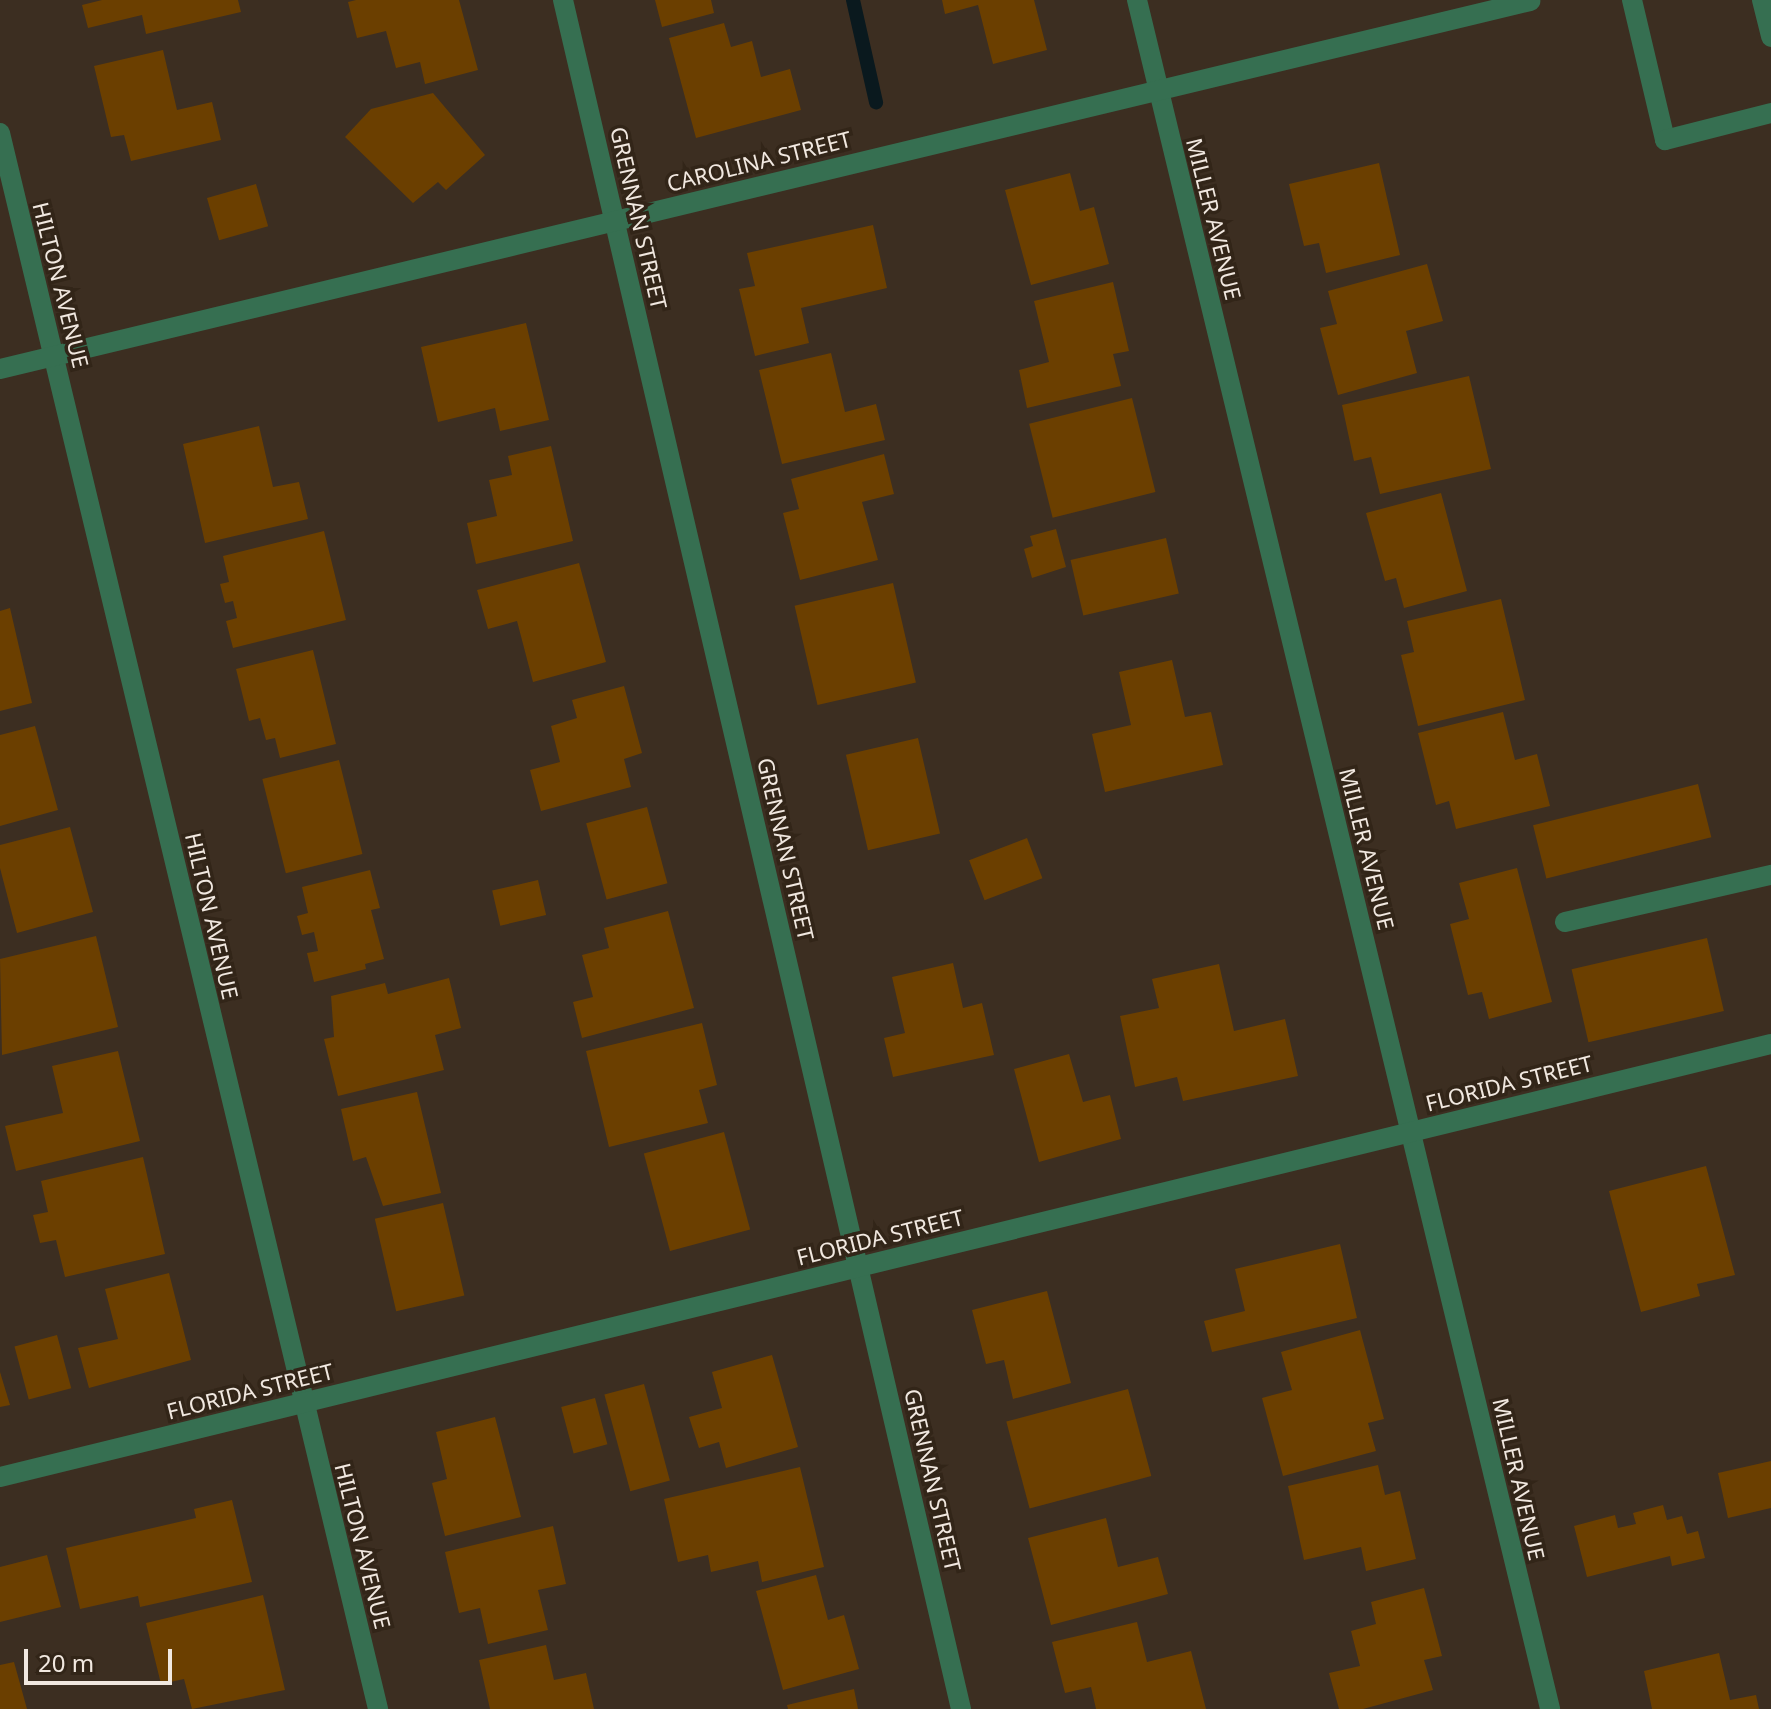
<!DOCTYPE html>
<style>
body{margin:0}
#map{position:relative;width:1771px;height:1709px;overflow:hidden;background:#3c2e21;font-family:"Noto Sans",sans-serif}
div>[style]{position:absolute}
[style*='--x']{left:calc(var(--x)*1px);top:calc(var(--y)*1px);width:calc(var(--w)*1px);rotate:calc(var(--a)*1deg)}
.stream>*{height:14px;margin:-7px;padding:0 7px;transform-origin:7px;border-radius:7px;background:#0a191e}
.building>*{inset:0;background:#6b3f00;transform-origin:0 0}
.minor>*{height:20px;margin:-10px;padding:0 10px;transform-origin:10px;border-radius:10px;background:#366f51}
span{translate:-50% -50%;white-space:nowrap;text-align:center;line-height:1.15;-webkit-text-stroke:7px #322518;paint-order:stroke}
.street-label{font-size:22px;color:#f1e8e0}
.scale{position:absolute;left:24px;top:1649px;width:148px;height:36px;box-sizing:border-box;border:4px solid #f1e8e0;border-top:0;padding-left:10px;font-size:24px;line-height:28px;white-space:nowrap;color:#f1e8e0;-webkit-text-stroke:6px #322518;paint-order:stroke}
</style>
<div id="map">
<div class="stream">
<div style="--x:853;--y:0;--w:105;--a:77.3"></div>
</div>
<div class="building">
<div style="clip-path:polygon(102px 0,238px 0,241px 12px,146px 34px,142px 15px,88px 28px,82px 5px)"></div>
<div style="clip-path:polygon(356px 0,459px 0,478px 70px,425px 84px,420px 62px,396px 68px,386px 31px,357px 38px,348px 2px)"></div>
<div style="clip-path:polygon(655px 0,711px 0,714px 13px,662px 27px)"></div>
<div style="clip-path:polygon(942px 0,1034px 0,1047px 50px,993px 64px,978px 5px,945px 14px)"></div>
<div style="clip-path:polygon(724px 23px,731px 47px,752px 41px,761px 77px,790px 69px,801px 110px,696px 138px,669px 38px)"></div>
<div style="clip-path:polygon(163px 50px,177px 110px,212px 102px,221px 140px,131px 161px,124px 135px,111px 137px,94px 66px)"></div>
<div style="clip-path:polygon(433px 93px,485px 155px,446px 190px,438px 182px,413px 203px,345px 137px,371px 109px)"></div>
<div style="clip-path:polygon(1379px 163px,1400px 255px,1326px 273px,1319px 243px,1304px 246px,1289px 184px)"></div>
<div style="clip-path:polygon(1070px 173px,1080px 211px,1094px 207px,1109px 264px,1031px 285px,1005px 190px)"></div>
<div style="left:256px;top:184px;width:44px;height:51px;rotate:74deg"></div>
<div style="clip-path:polygon(873px 225px,887px 288px,801px 308px,809px 343px,755px 356px,739px 289px,755px 286px,747px 253px)"></div>
<div style="clip-path:polygon(1427px 264px,1443px 321px,1406px 331px,1417px 373px,1338px 395px,1320px 328px,1337px 324px,1328px 291px)"></div>
<div style="clip-path:polygon(1113px 282px,1129px 351px,1113px 354px,1121px 386px,1027px 408px,1019px 370px,1049px 362px,1034px 301px)"></div>
<div style="clip-path:polygon(526px 323px,549px 420px,500px 431px,495px 408px,438px 422px,421px 347px)"></div>
<div style="clip-path:polygon(831px 353px,845px 412px,876px 404px,885px 440px,782px 464px,759px 370px)"></div>
<div style="clip-path:polygon(1469px 376px,1491px 469px,1380px 494px,1371px 457px,1354px 461px,1342px 405px)"></div>
<div style="left:1132px;top:398px;width:97px;height:106px;rotate:76deg"></div>
<div style="clip-path:polygon(259px 426px,273px 487px,299px 482px,308px 519px,205px 543px,183px 444px)"></div>
<div style="clip-path:polygon(551px 446px,573px 541px,476px 564px,467px 523px,497px 516px,489px 480px,512px 475px,508px 456px)"></div>
<div style="clip-path:polygon(884px 454px,894px 494px,862px 502px,878px 560px,800px 580px,783px 513px,799px 509px,791px 479px)"></div>
<div style="clip-path:polygon(1441px 493px,1467px 591px,1404px 608px,1396px 578px,1385px 581px,1366px 513px)"></div>
<div style="clip-path:polygon(1056px 529px,1066px 567px,1032px 578px,1024px 549px,1033px 546px,1030px 536px)"></div>
<div style="clip-path:polygon(324px 531px,346px 620px,233px 648px,226px 621px,237px 618px,233px 601px,225px 603px,220px 584px,229px 582px,223px 556px)"></div>
<div style="left:1166px;top:538px;width:57px;height:98px;rotate:77deg"></div>
<div style="clip-path:polygon(579px 563px,606px 662px,533px 682px,517px 621px,488px 629px,477px 590px)"></div>
<div style="left:893px;top:583px;width:102px;height:101px;rotate:77deg"></div>
<div style="clip-path:polygon(1501px 599px,1525px 700px,1418px 726px,1401px 655px,1414px 652px,1407px 621px)"></div>
<div style="clip-path:polygon(10px 608px,32px 703px,0 711px,0 611px)"></div>
<div style="clip-path:polygon(313px 650px,336px 744px,280px 758px,275px 738px,266px 740px,260px 718px,249px 721px,236px 669px)"></div>
<div style="clip-path:polygon(1172px 660px,1185px 717px,1211px 712px,1223px 765px,1105px 792px,1092px 734px,1131px 725px,1119px 672px)"></div>
<div style="clip-path:polygon(624px 686px,642px 753px,624px 759px,631px 787px,541px 811px,530px 770px,560px 762px,551px 726px,577px 718px,572px 700px)"></div>
<div style="clip-path:polygon(1503px 712px,1515px 760px,1537px 754px,1550px 806px,1456px 829px,1449px 801px,1436px 805px,1418px 733px)"></div>
<div style="clip-path:polygon(35px 726px,58px 810px,0 826px,0 735px)"></div>
<div style="left:918px;top:738px;width:98px;height:74px;rotate:77deg"></div>
<div style="left:339px;top:760px;width:97px;height:79px;rotate:76deg"></div>
<div style="left:1698px;top:784px;width:55px;height:170px;rotate:76deg"></div>
<div style="left:647px;top:807px;width:79px;height:63px;rotate:75deg"></div>
<div style="clip-path:polygon(70px 827px,93px 912px,17px 933px,0 868px,0 845px)"></div>
<div style="left:1027px;top:838px;width:43px;height:62px;rotate:69deg"></div>
<div style="clip-path:polygon(1517px 868px,1552px 1002px,1489px 1019px,1482px 992px,1468px 995px,1450px 924px,1469px 919px,1459px 883px)"></div>
<div style="clip-path:polygon(370px 870px,380px 908px,371px 910px,384px 959px,365px 964px,366px 969px,314px 982px,307px 953px,318px 951px,314px 932px,302px 935px,297px 916px,308px 913px,302px 887px)"></div>
<div style="left:538px;top:880px;width:36px;height:47px;rotate:77deg"></div>
<div style="clip-path:polygon(668px 911px,694px 1008px,582px 1038px,573px 1002px,593px 997px,582px 955px,609px 948px,604px 928px)"></div>
<div style="clip-path:polygon(96px 936px,118px 1027px,2px 1055px,0 959px)"></div>
<div style="left:1707px;top:938px;width:75px;height:139px;rotate:77deg"></div>
<div style="clip-path:polygon(953px 963px,963px 1008px,982px 1003px,994px 1055px,893px 1077px,884px 1038px,905px 1033px,892px 977px)"></div>
<div style="clip-path:polygon(1219px 964px,1234px 1031px,1285px 1019px,1298px 1076px,1183px 1101px,1177px 1077px,1135px 1087px,1120px 1016px,1159px 1008px,1152px 979px)"></div>
<div style="clip-path:polygon(449px 978px,461px 1028px,435px 1035px,444px 1070px,338px 1096px,324px 1039px,334px 1037px,331px 996px,385px 983px,388px 994px)"></div>
<div style="clip-path:polygon(702px 1023px,717px 1085px,699px 1090px,708px 1123px,609px 1147px,586px 1051px)"></div>
<div style="clip-path:polygon(118px 1051px,140px 1141px,16px 1171px,5px 1126px,63px 1113px,52px 1066px)"></div>
<div style="clip-path:polygon(1069px 1054px,1083px 1102px,1110px 1095px,1121px 1139px,1039px 1162px,1014px 1069px)"></div>
<div style="clip-path:polygon(417px 1092px,441px 1193px,383px 1206px,366px 1157px,353px 1161px,341px 1109px)"></div>
<div style="left:724px;top:1132px;width:101px;height:83px;rotate:75deg"></div>
<div style="clip-path:polygon(143px 1157px,165px 1254px,65px 1277px,56px 1240px,40px 1243px,33px 1215px,48px 1212px,41px 1181px)"></div>
<div style="clip-path:polygon(1706px 1166px,1735px 1275px,1697px 1284px,1700px 1296px,1641px 1312px,1609px 1191px)"></div>
<div style="left:443px;top:1203px;width:95px;height:70px;rotate:77deg"></div>
<div style="clip-path:polygon(1340px 1244px,1357px 1318px,1212px 1352px,1204px 1321px,1245px 1311px,1235px 1269px)"></div>
<div style="clip-path:polygon(169px 1273px,191px 1360px,89px 1388px,78px 1348px,118px 1339px,105px 1289px)"></div>
<div style="clip-path:polygon(1047px 1291px,1071px 1383px,1013px 1399px,1004px 1360px,986px 1364px,972px 1310px)"></div>
<div style="clip-path:polygon(1360px 1330px,1384px 1419px,1368px 1423px,1376px 1451px,1283px 1476px,1262px 1398px,1292px 1390px,1281px 1352px)"></div>
<div style="left:57px;top:1335px;width:55px;height:44px;rotate:75deg"></div>
<div style="clip-path:polygon(772px 1355px,798px 1447px,726px 1468px,719px 1442px,699px 1448px,689px 1417px,722px 1408px,712px 1372px)"></div>
<div style="clip-path:polygon(0 1372px,10px 1405px,0 1407px)"></div>
<div style="left:644px;top:1384px;width:100px;height:41px;rotate:75deg"></div>
<div style="left:1128px;top:1389px;width:90px;height:126px;rotate:75deg"></div>
<div style="left:595px;top:1398px;width:48px;height:35px;rotate:75deg"></div>
<div style="clip-path:polygon(495px 1417px,521px 1517px,445px 1536px,432px 1483px,447px 1479px,436px 1432px)"></div>
<div style="clip-path:polygon(1771px 1461px,1771px 1508px,1728px 1518px,1718px 1473px)"></div>
<div style="clip-path:polygon(1378px 1465px,1385px 1495px,1400px 1491px,1416px 1559px,1366px 1571px,1361px 1547px,1304px 1560px,1288px 1486px)"></div>
<div style="clip-path:polygon(800px 1467px,824px 1567px,762px 1582px,758px 1561px,711px 1572px,708px 1555px,678px 1562px,664px 1499px)"></div>
<div style="clip-path:polygon(232px 1500px,252px 1582px,140px 1607px,138px 1596px,80px 1609px,66px 1548px,196px 1518px,194px 1509px)"></div>
<div style="clip-path:polygon(1663px 1505px,1667px 1520px,1682px 1516px,1687px 1534px,1698px 1531px,1705px 1558px,1672px 1566px,1670px 1556px,1587px 1577px,1574px 1526px,1615px 1515px,1618px 1528px,1636px 1524px,1633px 1513px)"></div>
<div style="clip-path:polygon(1106px 1518px,1118px 1567px,1158px 1557px,1168px 1594px,1051px 1625px,1028px 1538px)"></div>
<div style="clip-path:polygon(553px 1526px,566px 1584px,538px 1590px,548px 1630px,488px 1644px,480px 1608px,459px 1613px,445px 1552px)"></div>
<div style="clip-path:polygon(47px 1555px,61px 1607px,0 1622px,0 1567px)"></div>
<div style="clip-path:polygon(816px 1575px,828px 1620px,844px 1615px,859px 1669px,783px 1690px,756px 1591px)"></div>
<div style="clip-path:polygon(1424px 1588px,1442px 1656px,1424px 1660px,1433px 1690px,1363px 1709px,1339px 1709px,1329px 1673px,1360px 1666px,1351px 1631px,1376px 1624px,1371px 1602px)"></div>
<div style="clip-path:polygon(263px 1595px,285px 1690px,192px 1709px,184px 1679px,161px 1684px,146px 1623px)"></div>
<div style="clip-path:polygon(1137px 1622px,1147px 1662px,1191px 1651px,1206px 1709px,1096px 1709px,1091px 1687px,1065px 1693px,1052px 1642px)"></div>
<div style="clip-path:polygon(546px 1645px,554px 1680px,586px 1673px,594px 1709px,490px 1709px,479px 1660px)"></div>
<div style="clip-path:polygon(1719px 1653px,1730px 1700px,1756px 1695px,1759px 1709px,1652px 1709px,1644px 1671px)"></div>
<div style="clip-path:polygon(14px 1662px,27px 1709px,0 1709px,0 1665px)"></div>
<div style="clip-path:polygon(854px 1689px,858px 1709px,788px 1709px,787px 1705px)"></div>
</div>
<div class="minor">
<div style="--x:563;--y:0;--w:1755;--a:76.89"></div>
<div style="--x:1137;--y:0;--w:1758;--a:76.41"></div>
<div style="--x:1632;--y:0;--w:144;--a:76.7"></div>
<div style="--x:1665;--y:140;--w:109;--a:-14.3"></div>
<div style="--x:1762;--y:0;--w:38;--a:76"></div>
<div style="--x:0;--y:133;--w:1621;--a:76.51"></div>
<div style="--x:0;--y:369;--w:1574;--a:-13.52"></div>
<div style="--x:1565;--y:922;--w:211;--a:-12.9"></div>
<div style="--x:0;--y:1477;--w:1823;--a:-13.74"></div>
</div>
<div class="street-label">
<span style="left:759px;top:161px;rotate:-14deg">CAROLINA STREET</span>
<span style="left:639px;top:218px;rotate:77deg">GRENNAN STREET</span>
<span style="left:1214px;top:219px;rotate:76deg">MILLER AVENUE</span>
<span style="left:61px;top:285px;rotate:76deg">HILTON AVENUE</span>
<span style="left:786px;top:849px;rotate:77deg">GRENNAN STREET</span>
<span style="left:1367px;top:849px;rotate:76deg">MILLER AVENUE</span>
<span style="left:212px;top:916px;rotate:77deg">HILTON AVENUE</span>
<span style="left:1509px;top:1083px;rotate:-14deg">FLORIDA STREET</span>
<span style="left:880px;top:1237px;rotate:-14deg">FLORIDA STREET</span>
<span style="left:250px;top:1391px;rotate:-14deg">FLORIDA STREET</span>
<span style="left:1519px;top:1479px;rotate:77deg">MILLER AVENUE</span>
<span style="left:933px;top:1480px;rotate:77deg">GRENNAN STREET</span>
<span style="left:363px;top:1546px;rotate:76deg">HILTON AVENUE</span>
</div>
<div class="scale">20 m</div>
</div>
